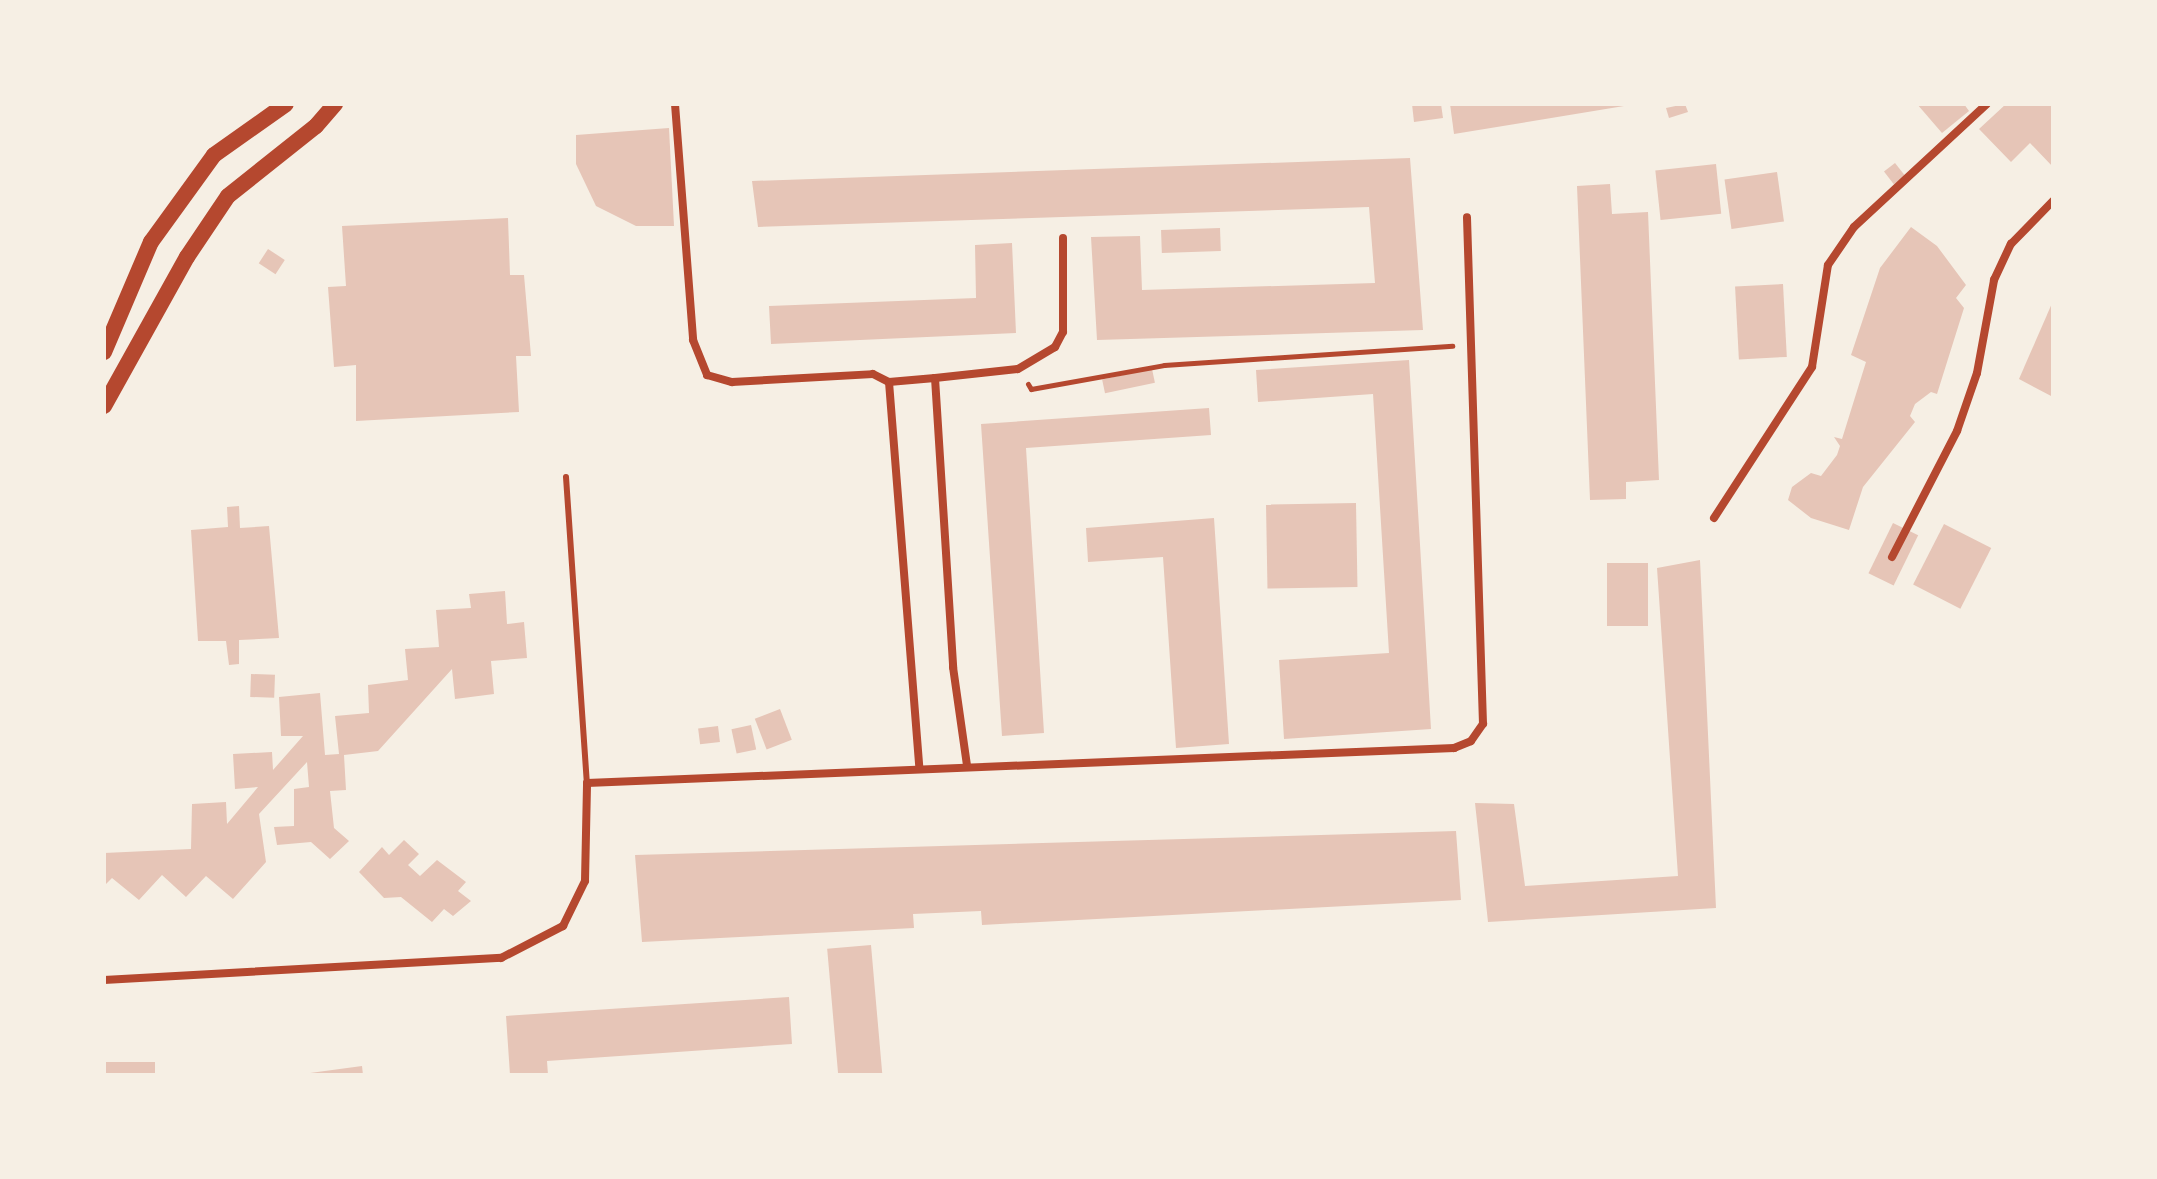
<!DOCTYPE html>
<style>
body{margin:0}
#map{position:relative;width:2157px;height:1179px;overflow:hidden;background:#f6efe4;font-family:Figtree,sans-serif}
div>[style]{position:absolute}
[style*='--x']{left:calc(var(--x)*1px);top:calc(var(--y)*1px);width:calc(var(--w)*1px);rotate:calc(var(--a)*1deg)}
.building>*{inset:0;background:#e6c5b7;transform-origin:0 0}
.path>*{height:5px;margin:-2.5px;padding:0 2.5px;transform-origin:2.5px;border-radius:2.5px;background:#b5482f}
.service>*{height:6px;margin:-3px;padding:0 3px;transform-origin:3px;border-radius:3px;background:#b5482f}
.minor>*{height:8px;margin:-4px;padding:0 4px;transform-origin:4px;border-radius:4px;background:#b5482f}
.secondary>*{height:16px;margin:-8px;padding:0 8px;transform-origin:8px;border-radius:8px;background:#b5482f}
span{translate:-50% -50%;white-space:nowrap;text-align:center;line-height:1.15;-webkit-text-stroke:8px #f6efe4;paint-order:stroke}
.frame{position:absolute;inset:0;border:106px solid #f6efe4;pointer-events:none}
</style>
<div id="map">
<div class="building">
<div style="clip-path:polygon(1412px 104px,1441px 104px,1443px 118px,1414px 122px)"></div>
<div style="clip-path:polygon(1450px 104px,1624px 104px,1624px 106px,1454px 134px)"></div>
<div style="clip-path:polygon(1685px 104px,1688px 112px,1669px 118px,1666px 108px)"></div>
<div style="clip-path:polygon(1917px 104px,1964px 104px,1969px 111px,1942px 133px)"></div>
<div style="clip-path:polygon(2006px 104px,2053px 104px,2053px 167px,2030px 143px,2011px 162px,1979px 129px)"></div>
<div style="clip-path:polygon(669px 128px,674px 226px,636px 226px,596px 206px,576px 164px,576px 135px)"></div>
<div style="clip-path:polygon(1410px 158px,1423px 330px,1097px 340px,1091px 237px,1140px 236px,1142px 290px,1375px 283px,1369px 207px,758px 227px,752px 181px)"></div>
<div style="left:1895px;top:163px;width:16px;height:14px;rotate:52deg"></div>
<div style="left:1716px;top:164px;width:50px;height:61px;rotate:84deg"></div>
<div style="left:1777px;top:172px;width:50px;height:53px;rotate:82deg"></div>
<div style="clip-path:polygon(1610px 184px,1612px 214px,1648px 212px,1659px 480px,1626px 482px,1626px 499px,1590px 500px,1577px 186px)"></div>
<div style="clip-path:polygon(508px 218px,510px 275px,524px 275px,531px 356px,516px 356px,519px 412px,356px 421px,356px 365px,334px 367px,328px 287px,346px 286px,342px 226px)"></div>
<div style="clip-path:polygon(1911px 227px,1937px 246px,1966px 285px,1956px 298px,1964px 308px,1937px 394px,1931px 392px,1915px 404px,1910px 416px,1915px 422px,1863px 487px,1849px 530px,1811px 518px,1788px 500px,1792px 487px,1811px 473px,1821px 476px,1837px 455px,1840px 446px,1834px 437px,1842px 439px,1866px 362px,1851px 355px,1880px 268px)"></div>
<div style="left:1220px;top:228px;width:23px;height:59px;rotate:88deg"></div>
<div style="clip-path:polygon(1012px 243px,1016px 333px,771px 344px,769px 306px,976px 298px,975px 245px)"></div>
<div style="left:268px;top:249px;width:20px;height:17px;rotate:33deg"></div>
<div style="left:1783px;top:284px;width:73px;height:48px;rotate:87deg"></div>
<div style="clip-path:polygon(2053px 301px,2053px 397px,2019px 379px)"></div>
<div style="clip-path:polygon(1409px 360px,1431px 729px,1284px 739px,1279px 660px,1389px 653px,1373px 394px,1258px 402px,1256px 370px)"></div>
<div style="left:1152px;top:369px;width:14px;height:51px;rotate:78deg"></div>
<div style="clip-path:polygon(1209px 408px,1211px 435px,1026px 448px,1044px 733px,1002px 736px,981px 424px)"></div>
<div style="left:1356px;top:503px;width:84px;height:90px;rotate:89deg"></div>
<div style="clip-path:polygon(239px 506px,240px 528px,269px 526px,279px 638px,239px 640px,239px 664px,229px 665px,226px 641px,198px 641px,191px 530px,228px 527px,227px 507px)"></div>
<div style="clip-path:polygon(1214px 518px,1229px 744px,1176px 748px,1163px 557px,1088px 562px,1086px 528px)"></div>
<div style="left:1893px;top:523px;width:28px;height:56px;rotate:26deg"></div>
<div style="left:1944px;top:524px;width:53px;height:68px;rotate:27deg"></div>
<div style="clip-path:polygon(1700px 560px,1716px 908px,1488px 922px,1475px 803px,1514px 804px,1525px 886px,1678px 876px,1657px 568px)"></div>
<div style="left:1607px;top:563px;width:41px;height:63px"></div>
<div style="clip-path:polygon(505px 591px,507px 624px,524px 622px,527px 658px,491px 661px,494px 694px,455px 699px,452px 669px,378px 751px,344px 755px,346px 790px,330px 791px,334px 828px,349px 841px,330px 859px,311px 842px,277px 845px,274px 827px,294px 826px,294px 789px,309px 787px,307px 762px,259px 814px,266px 862px,233px 899px,206px 876px,186px 897px,162px 875px,139px 900px,112px 878px,104px 886px,104px 853px,191px 849px,192px 804px,226px 802px,227px 824px,258px 787px,235px 789px,233px 754px,272px 752px,273px 770px,303px 736px,281px 736px,279px 697px,320px 693px,325px 755px,339px 754px,335px 716px,369px 713px,368px 685px,408px 680px,405px 649px,439px 647px,436px 610px,471px 608px,469px 594px)"></div>
<div style="left:251px;top:674px;width:24px;height:23px;rotate:2deg"></div>
<div style="left:780px;top:709px;width:33px;height:27px;rotate:69deg"></div>
<div style="left:751px;top:725px;width:25px;height:20px;rotate:78deg"></div>
<div style="left:718px;top:726px;width:16px;height:20px;rotate:83deg"></div>
<div style="clip-path:polygon(1456px 831px,1461px 900px,982px 925px,981px 911px,913px 914px,914px 928px,642px 942px,635px 855px)"></div>
<div style="clip-path:polygon(404px 840px,419px 854px,408px 865px,420px 876px,437px 860px,466px 882px,458px 891px,471px 901px,453px 916px,444px 909px,432px 922px,401px 897px,384px 898px,359px 872px,382px 847px,389px 855px)"></div>
<div style="left:871px;top:945px;width:130px;height:44px;rotate:85deg"></div>
<div style="clip-path:polygon(789px 997px,792px 1044px,547px 1061px,548px 1075px,510px 1075px,506px 1016px)"></div>
<div style="left:104px;top:1062px;width:51px;height:13px"></div>
<div style="clip-path:polygon(362px 1066px,363px 1075px,310px 1075px,310px 1073px)"></div>
</div>
<div class="path">
<div style="--x:1028;--y:384;--w:6;--a:59"></div>
<div style="--x:1031;--y:389;--w:135;--a:-10.2"></div>
<div style="--x:1164;--y:365;--w:289;--a:-3.8"></div>
</div>
<div class="service">
<div style="--x:566;--y:477;--w:307;--a:86.1"></div>
</div>
<div class="minor">
<div style="--x:675;--y:104;--w:237;--a:85.6"></div>
<div style="--x:693;--y:340;--w:38;--a:68"></div>
<div style="--x:707;--y:375;--w:26;--a:16"></div>
<div style="--x:732;--y:382;--w:141;--a:-3.2"></div>
<div style="--x:873;--y:374;--w:18;--a:27"></div>
<div style="--x:889;--y:382;--w:386;--a:85.5"></div>
<div style="--x:935;--y:378;--w:83;--a:-6.2"></div>
<div style="--x:1018;--y:369;--w:43;--a:-30.7"></div>
<div style="--x:1055;--y:347;--w:17;--a:-62"></div>
<div style="--x:1063;--y:332;--w:94;--a:-90"></div>
<div style="--x:889;--y:382;--w:46;--a:-5"></div>
<div style="--x:935;--y:378;--w:290;--a:86.4"></div>
<div style="--x:953;--y:667;--w:99;--a:81.9"></div>
<div style="--x:1714;--y:518;--w:180;--a:-57"></div>
<div style="--x:1812;--y:367;--w:103;--a:-81.1"></div>
<div style="--x:1828;--y:265;--w:46;--a:-55.6"></div>
<div style="--x:1854;--y:227;--w:181;--a:-42.8"></div>
<div style="--x:1892;--y:557;--w:142;--a:-62.7"></div>
<div style="--x:1957;--y:431;--w:61;--a:-71"></div>
<div style="--x:1977;--y:373;--w:95;--a:-79.6"></div>
<div style="--x:1994;--y:280;--w:40;--a:-65"></div>
<div style="--x:2011;--y:244;--w:60;--a:-45.7"></div>
<div style="--x:104;--y:980;--w:398;--a:-3.2"></div>
<div style="--x:501;--y:958;--w:70;--a:-27.3"></div>
<div style="--x:563;--y:926;--w:50;--a:-63.9"></div>
<div style="--x:585;--y:881;--w:98;--a:-88.8"></div>
<div style="--x:587;--y:783;--w:868;--a:-2.31"></div>
<div style="--x:1454;--y:748;--w:18;--a:-22"></div>
<div style="--x:1471;--y:741;--w:21;--a:-55"></div>
<div style="--x:1483;--y:724;--w:507;--a:-91.81"></div>
</div>
<div class="secondary">
<div style="--x:104;--y:352;--w:120;--a:-66.9"></div>
<div style="--x:151;--y:242;--w:107;--a:-54.1"></div>
<div style="--x:214;--y:155;--w:88;--a:-35.3"></div>
<div style="--x:104;--y:406;--w:171;--a:-60.9"></div>
<div style="--x:187;--y:257;--w:73;--a:-56.1"></div>
<div style="--x:228;--y:196;--w:112;--a:-38.5"></div>
<div style="--x:316;--y:126;--w:29;--a:-49"></div>
</div>
<div class="frame"></div>
</div>
